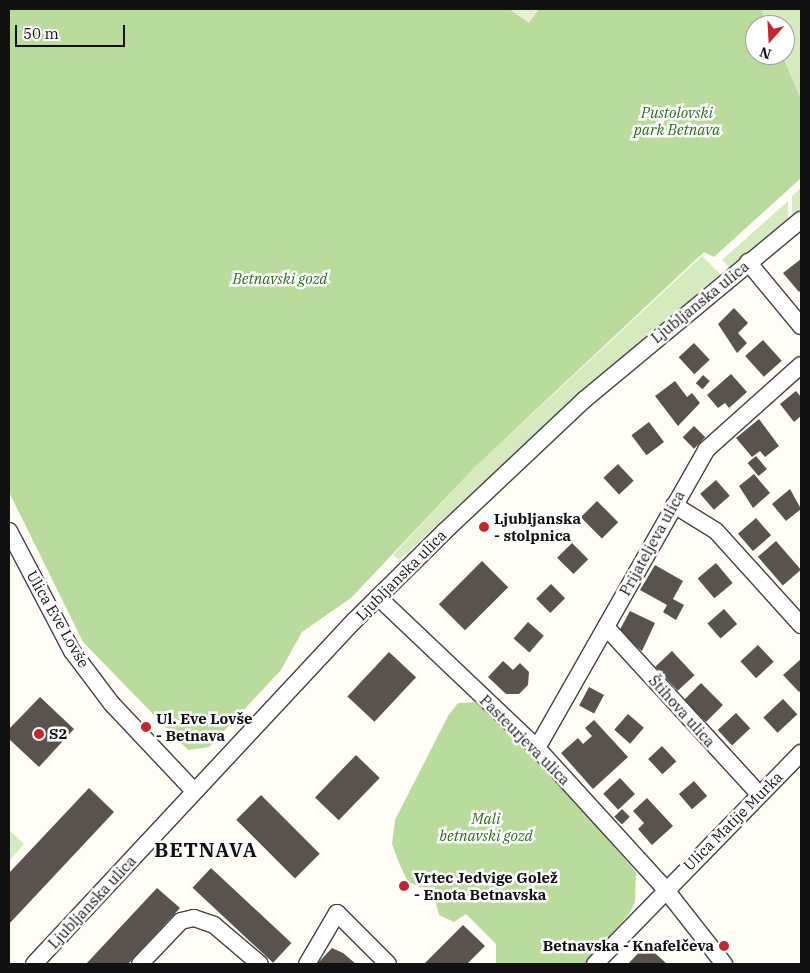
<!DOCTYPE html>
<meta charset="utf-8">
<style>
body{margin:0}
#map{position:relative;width:810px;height:973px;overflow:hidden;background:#fffdf5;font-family:"IBM Plex Serif",serif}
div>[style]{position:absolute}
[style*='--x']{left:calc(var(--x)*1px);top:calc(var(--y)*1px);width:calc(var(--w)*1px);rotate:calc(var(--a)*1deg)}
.green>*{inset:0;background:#d5ebbd}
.forest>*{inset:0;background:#b9dc9c}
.pitch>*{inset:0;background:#e6f2cf}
.building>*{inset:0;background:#5a524d;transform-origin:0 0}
.roads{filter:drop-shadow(1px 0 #444) drop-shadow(-1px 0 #444) drop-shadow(0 1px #444) drop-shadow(0 -1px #444)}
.minor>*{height:16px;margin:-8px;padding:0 8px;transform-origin:8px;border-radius:8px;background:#fff}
.dots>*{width:14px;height:14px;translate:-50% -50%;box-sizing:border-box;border:2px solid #fff;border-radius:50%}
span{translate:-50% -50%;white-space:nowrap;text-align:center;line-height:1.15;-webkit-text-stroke:5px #fff;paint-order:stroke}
.park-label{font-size:15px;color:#2f6b1f;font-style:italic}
.street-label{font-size:15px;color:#111}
.poi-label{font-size:15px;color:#111;font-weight:700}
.left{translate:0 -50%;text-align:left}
.right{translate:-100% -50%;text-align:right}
.district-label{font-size:20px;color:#111;font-weight:700;letter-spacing:1px}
.frame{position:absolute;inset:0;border:10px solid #111;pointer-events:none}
.north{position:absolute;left:745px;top:15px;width:50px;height:50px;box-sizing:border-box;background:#fff;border:1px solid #a0a0a0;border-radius:50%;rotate:199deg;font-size:14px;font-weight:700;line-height:20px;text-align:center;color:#111}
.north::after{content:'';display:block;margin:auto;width:18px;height:22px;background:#c4262e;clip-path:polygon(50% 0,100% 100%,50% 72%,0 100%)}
.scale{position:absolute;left:15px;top:25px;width:110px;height:22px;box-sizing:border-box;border:2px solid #111;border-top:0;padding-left:6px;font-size:15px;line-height:18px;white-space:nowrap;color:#111;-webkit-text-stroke:4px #fff;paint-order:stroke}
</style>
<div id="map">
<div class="green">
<div style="clip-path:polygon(761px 9px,801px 9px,801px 99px,782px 55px,785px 25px,768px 25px)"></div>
<div style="clip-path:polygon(801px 188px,801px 209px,792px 216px,792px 196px)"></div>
<div style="clip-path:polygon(788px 201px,788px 219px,729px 267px,722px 260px)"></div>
<div style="clip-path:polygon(702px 256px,720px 274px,584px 390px,399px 560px,393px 555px,473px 469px)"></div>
<div style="clip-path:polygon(9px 830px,24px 844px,9px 861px)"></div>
</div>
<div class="forest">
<div style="clip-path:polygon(9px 9px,761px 9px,768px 25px,755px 25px,755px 55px,782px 55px,801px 99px,801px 178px,714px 257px,704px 252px,473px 469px,351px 598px,302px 632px,281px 670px,209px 747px,188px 750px,83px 642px,9px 492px)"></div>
<div style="clip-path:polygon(476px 702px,533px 753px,636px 872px,635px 902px,630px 913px,586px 964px,496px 964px,496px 944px,466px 914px,454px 922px,439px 915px,433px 892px,408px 882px,399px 863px,392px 844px,395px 820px,448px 716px,458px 703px)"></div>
</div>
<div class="pitch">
<div style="clip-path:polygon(509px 9px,539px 9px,529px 23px)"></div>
</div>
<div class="building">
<div style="clip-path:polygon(801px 259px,801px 290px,799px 292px,783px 273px)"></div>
<div style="clip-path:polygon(734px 308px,748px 323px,738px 333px,747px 343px,737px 353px,718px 324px)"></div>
<div style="left:763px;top:340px;width:28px;height:24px;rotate:48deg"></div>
<div style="left:694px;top:343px;width:23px;height:21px;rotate:47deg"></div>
<div style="clip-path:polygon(731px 374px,747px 392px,729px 408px,725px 403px,718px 408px,707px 395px)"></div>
<div style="left:703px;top:375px;width:9px;height:11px;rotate:41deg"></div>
<div style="clip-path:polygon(675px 381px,687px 397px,692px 393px,700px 403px,678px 426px,655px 396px)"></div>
<div style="clip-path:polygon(796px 391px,801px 397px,801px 416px,794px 422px,780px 404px)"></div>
<div style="clip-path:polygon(759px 419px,779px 446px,765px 457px,760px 451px,752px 457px,736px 438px)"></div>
<div style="left:649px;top:422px;width:25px;height:22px;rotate:53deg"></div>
<div style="left:694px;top:426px;width:16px;height:16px;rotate:45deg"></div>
<div style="left:756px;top:456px;width:17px;height:11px;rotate:50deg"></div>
<div style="left:618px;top:464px;width:23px;height:20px;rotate:47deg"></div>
<div style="clip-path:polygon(754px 474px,770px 493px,753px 508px,739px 486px)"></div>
<div style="left:716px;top:480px;width:21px;height:21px;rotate:49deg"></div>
<div style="clip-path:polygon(790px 489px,801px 509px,786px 521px,772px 504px)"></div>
<div style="left:597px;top:501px;width:30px;height:23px;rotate:45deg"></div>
<div style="left:756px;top:518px;width:23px;height:24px;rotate:49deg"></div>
<div style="left:776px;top:541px;width:38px;height:24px;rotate:49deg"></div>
<div style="left:572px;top:543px;width:23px;height:21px;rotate:45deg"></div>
<div style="left:482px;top:561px;width:37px;height:61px;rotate:45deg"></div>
<div style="left:716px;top:563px;width:26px;height:24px;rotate:50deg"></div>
<div style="clip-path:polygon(655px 565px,683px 581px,673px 599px,684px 605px,676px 620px,663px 612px,667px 605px,640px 590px)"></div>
<div style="left:551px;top:584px;width:20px;height:21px;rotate:45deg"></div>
<div style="left:724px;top:609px;width:20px;height:22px;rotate:49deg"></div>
<div style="clip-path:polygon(630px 611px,655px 623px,642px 651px,618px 633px)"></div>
<div style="left:528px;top:622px;width:21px;height:22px;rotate:41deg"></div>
<div style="left:758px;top:645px;width:23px;height:24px;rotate:47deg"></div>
<div style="left:672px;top:651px;width:33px;height:23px;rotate:47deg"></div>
<div style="left:389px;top:652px;width:37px;height:61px;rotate:43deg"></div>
<div style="clip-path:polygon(801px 659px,801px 690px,799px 692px,783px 675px)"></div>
<div style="clip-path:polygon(503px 661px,513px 670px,520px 663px,529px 672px,528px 685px,519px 694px,506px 694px,488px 677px)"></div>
<div style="left:701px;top:683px;width:31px;height:24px;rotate:45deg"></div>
<div style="left:589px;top:687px;width:17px;height:21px;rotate:28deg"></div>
<div style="clip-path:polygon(40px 697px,74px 729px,39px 767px,9px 739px,9px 729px)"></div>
<div style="left:783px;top:699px;width:21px;height:27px;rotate:47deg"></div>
<div style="left:736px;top:713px;width:21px;height:25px;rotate:47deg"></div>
<div style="left:628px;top:714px;width:21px;height:21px;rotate:41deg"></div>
<div style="clip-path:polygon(594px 720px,628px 757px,593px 789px,561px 753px,578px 738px,583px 744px,592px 736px,585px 728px)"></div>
<div style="left:662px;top:746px;width:21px;height:19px;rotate:47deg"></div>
<div style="left:356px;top:755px;width:33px;height:59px;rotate:44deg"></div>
<div style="left:620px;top:778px;width:22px;height:23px;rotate:47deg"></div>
<div style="left:694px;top:781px;width:20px;height:20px;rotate:49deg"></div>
<div style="clip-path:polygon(89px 788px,114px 812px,9px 924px,9px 873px)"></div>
<div style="left:261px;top:795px;width:83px;height:35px;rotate:45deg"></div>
<div style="clip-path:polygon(647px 798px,673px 826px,652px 845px,638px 829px,644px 823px,633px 811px)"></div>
<div style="left:622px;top:809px;width:11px;height:11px;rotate:45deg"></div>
<div style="left:211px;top:868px;width:110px;height:27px;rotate:43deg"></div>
<div style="clip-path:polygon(157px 888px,180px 908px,128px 964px,86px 964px)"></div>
<div style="clip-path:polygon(463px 925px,485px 946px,467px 964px,424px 964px)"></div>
<div style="clip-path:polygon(646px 945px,667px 964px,628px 964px)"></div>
<div style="clip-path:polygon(332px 948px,343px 953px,356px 964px,317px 964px)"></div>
</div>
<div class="roads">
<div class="minor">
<div style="--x:748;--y:262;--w:83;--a:50.4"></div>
<div style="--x:674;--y:505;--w:49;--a:31.8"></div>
<div style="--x:716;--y:531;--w:127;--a:47.9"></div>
<div style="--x:9;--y:531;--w:136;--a:62.3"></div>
<div style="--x:72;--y:651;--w:66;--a:53"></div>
<div style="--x:112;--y:704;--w:120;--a:46.7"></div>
<div style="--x:378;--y:597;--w:219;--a:43.5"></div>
<div style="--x:537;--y:748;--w:192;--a:47.7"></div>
<div style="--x:666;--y:890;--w:94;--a:51.9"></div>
<div style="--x:606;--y:627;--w:226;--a:47.5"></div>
<div style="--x:537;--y:748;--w:343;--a:-60.4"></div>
<div style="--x:706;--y:450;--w:127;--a:-41.8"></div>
<div style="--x:34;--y:964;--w:469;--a:-47"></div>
<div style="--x:354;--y:621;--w:128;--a:-44.7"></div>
<div style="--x:445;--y:531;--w:191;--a:-43.3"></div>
<div style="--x:584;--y:400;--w:282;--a:-39.7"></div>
<div style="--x:140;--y:964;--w:59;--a:-46.4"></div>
<div style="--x:181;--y:921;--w:13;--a:-13"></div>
<div style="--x:194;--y:918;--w:21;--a:19"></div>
<div style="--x:214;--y:925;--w:60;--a:40.3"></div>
<div style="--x:307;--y:964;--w:59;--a:-59.5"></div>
<div style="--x:337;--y:913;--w:72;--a:45"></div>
<div style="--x:595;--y:964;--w:295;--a:-45.7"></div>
</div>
</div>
<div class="dots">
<div style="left:484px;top:527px;background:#c4262e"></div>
<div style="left:146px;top:727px;background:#c4262e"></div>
<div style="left:39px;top:734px;background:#c4262e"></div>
<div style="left:404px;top:886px;background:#c4262e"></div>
<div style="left:724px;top:946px;background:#c4262e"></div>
</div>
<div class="park-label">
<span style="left:677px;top:121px">Pustolovski<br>park Betnava</span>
<span style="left:280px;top:279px">Betnavski gozd</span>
<span style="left:486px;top:827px">Mali<br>betnavski gozd</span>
</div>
<div class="street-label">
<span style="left:700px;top:302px;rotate:-39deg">Ljubljanska ulica</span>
<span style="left:652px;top:543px;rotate:-61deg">Prijateljeva ulica</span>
<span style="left:401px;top:575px;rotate:-45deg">Ljubljanska ulica</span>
<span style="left:58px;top:619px;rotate:60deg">Ulica Eve Lovše</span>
<span style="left:682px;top:711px;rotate:48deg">Štihova ulica</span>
<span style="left:525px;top:740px;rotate:45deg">Pasteurjeva ulica</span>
<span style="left:733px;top:821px;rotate:-45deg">Ulica Matije Murka</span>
<span style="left:92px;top:902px;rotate:-47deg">Ljubljanska ulica</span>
</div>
<div class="poi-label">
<span class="left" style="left:494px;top:527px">Ljubljanska<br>- stolpnica</span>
<span class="left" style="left:156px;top:727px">Ul. Eve Lovše<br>- Betnava</span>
<span class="left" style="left:49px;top:734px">S2</span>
<span class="left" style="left:414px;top:886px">Vrtec Jedvige Golež<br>- Enota Betnavska</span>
<span class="right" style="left:714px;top:946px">Betnavska - Knafelčeva</span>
</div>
<div class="district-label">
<span style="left:206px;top:849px">BETNAVA</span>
</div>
<div class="frame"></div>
<div class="north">N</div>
<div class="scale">50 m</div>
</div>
